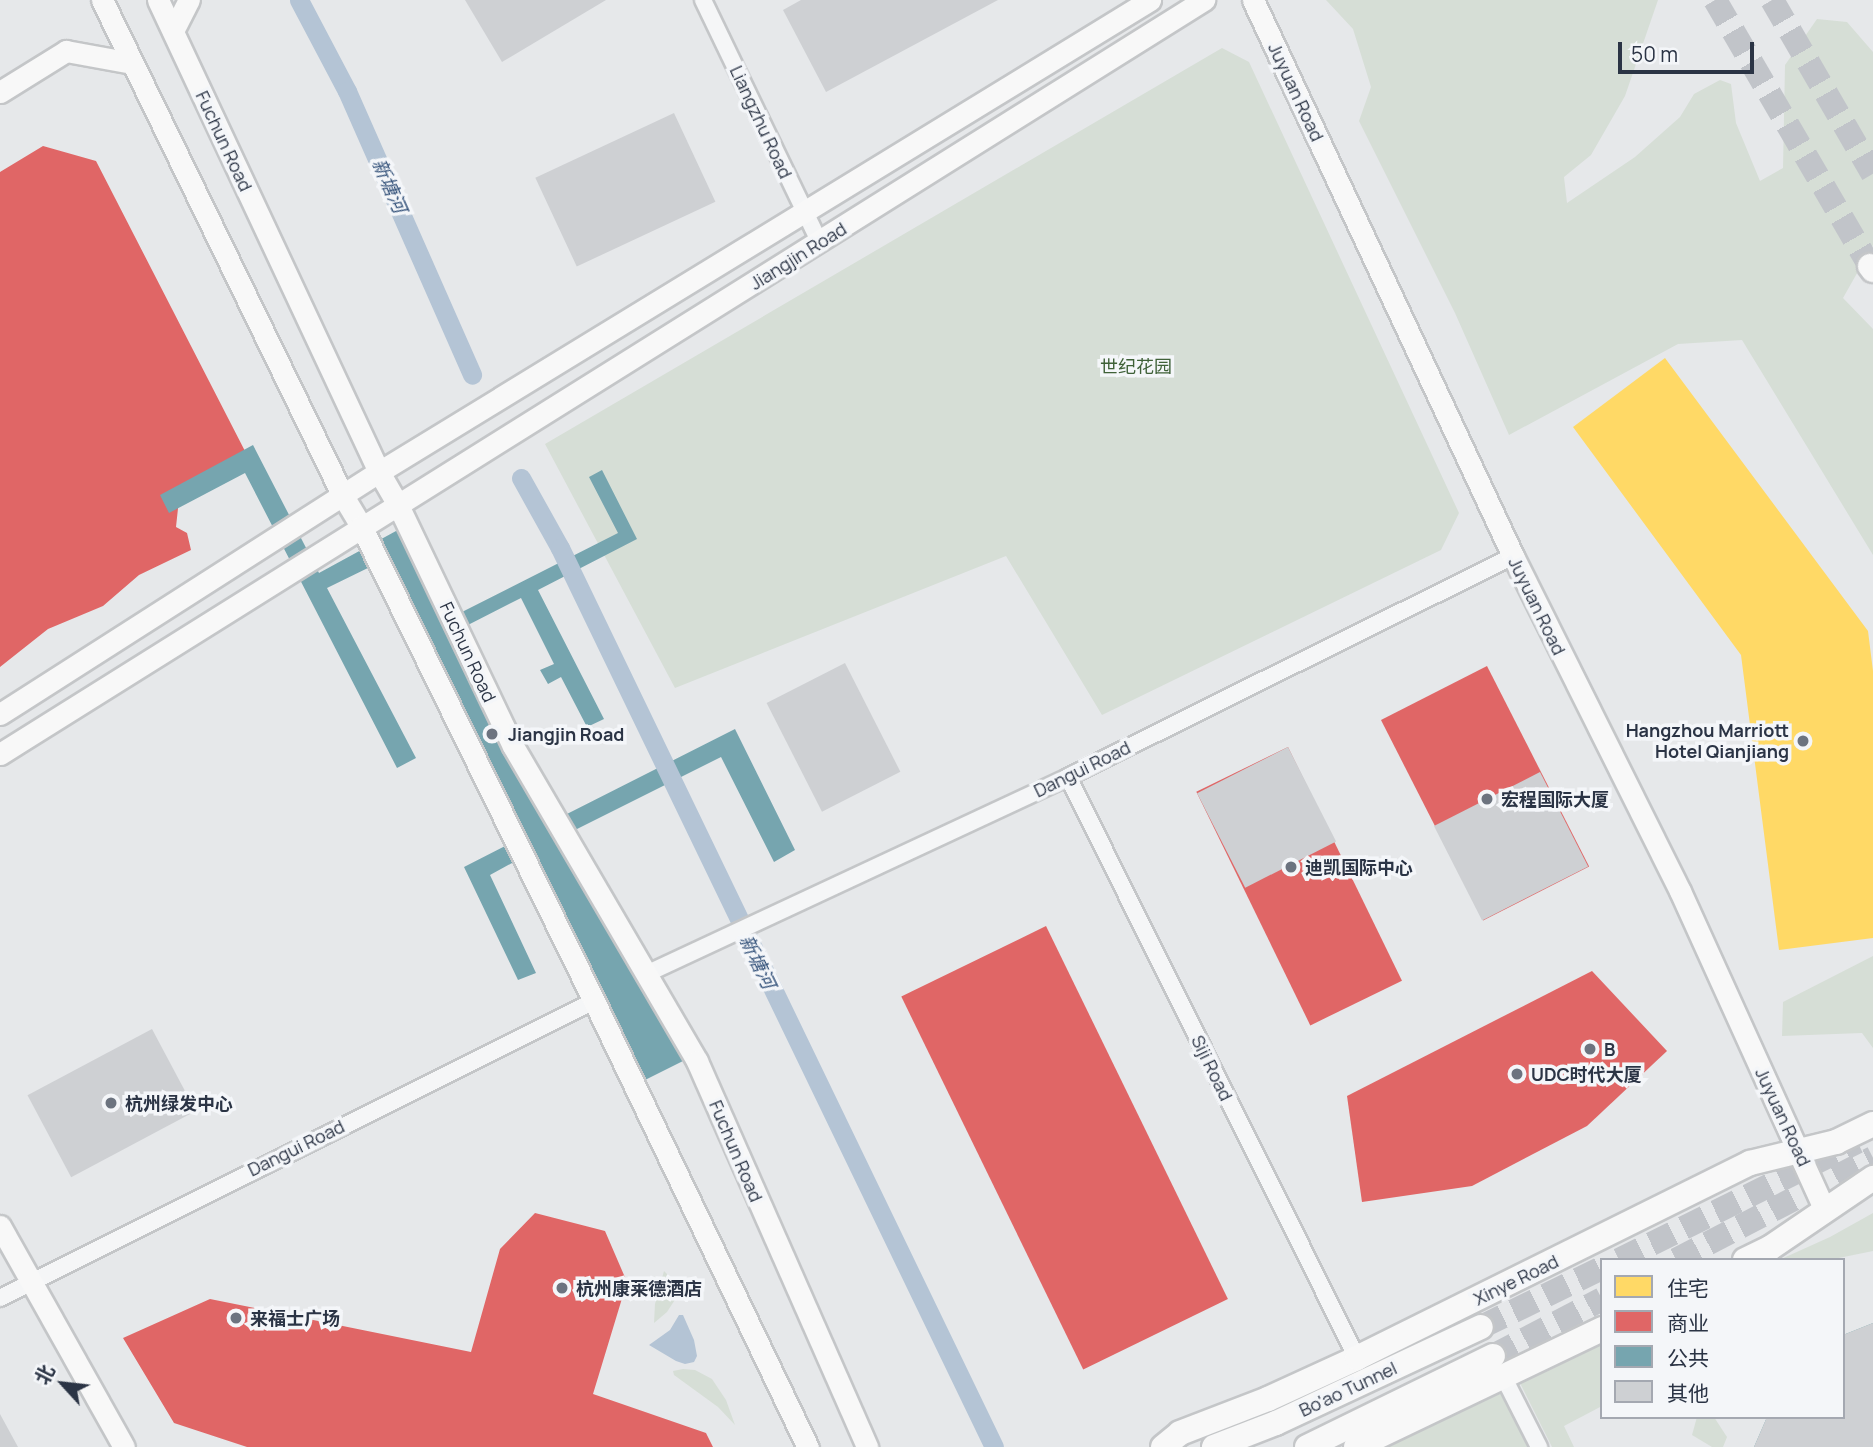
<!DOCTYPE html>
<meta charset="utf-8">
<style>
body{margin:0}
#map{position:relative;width:1873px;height:1447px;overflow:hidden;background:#e6e8ea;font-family:Manrope,"Noto Sans SC",sans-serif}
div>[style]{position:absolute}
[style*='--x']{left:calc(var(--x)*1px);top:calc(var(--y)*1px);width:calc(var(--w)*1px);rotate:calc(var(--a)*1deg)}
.green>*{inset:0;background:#d6ded6}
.water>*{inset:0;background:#b4c4d5}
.homes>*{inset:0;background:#ffd966}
.shops>*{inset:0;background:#e06666;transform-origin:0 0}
.public>*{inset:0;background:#76a5af}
.canal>*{height:19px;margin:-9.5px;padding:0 9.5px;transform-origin:9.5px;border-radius:9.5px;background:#b4c4d5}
.building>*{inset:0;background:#ced0d3;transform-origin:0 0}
.primary-tunnel>*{height:24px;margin-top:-12px;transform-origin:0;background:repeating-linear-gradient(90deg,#c1c4c9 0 24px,transparent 0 36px)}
.roads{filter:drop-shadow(2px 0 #c4c6c8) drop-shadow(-2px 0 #c4c6c8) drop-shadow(0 2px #c4c6c8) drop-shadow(0 -2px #c4c6c8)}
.street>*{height:16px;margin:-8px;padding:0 8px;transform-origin:8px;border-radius:8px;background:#f5f6f7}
.secondary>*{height:21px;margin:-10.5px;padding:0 10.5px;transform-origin:10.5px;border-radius:10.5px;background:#f8f8f8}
.primary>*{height:24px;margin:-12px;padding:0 12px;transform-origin:12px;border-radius:12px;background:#f8f8f8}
.dots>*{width:19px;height:19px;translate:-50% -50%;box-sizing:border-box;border:4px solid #f4f6f9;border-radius:50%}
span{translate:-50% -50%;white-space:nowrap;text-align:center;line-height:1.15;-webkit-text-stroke:7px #f4f6f9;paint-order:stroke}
.street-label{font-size:18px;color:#2b3445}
.park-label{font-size:18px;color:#3f6138}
.poi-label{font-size:18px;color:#2b3445;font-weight:700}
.right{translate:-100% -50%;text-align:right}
.left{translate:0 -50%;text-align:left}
.water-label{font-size:19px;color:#34527a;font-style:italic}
.legend{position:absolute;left:1600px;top:1258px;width:245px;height:161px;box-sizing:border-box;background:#f4f6f9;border:2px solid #a4a8b1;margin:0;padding:9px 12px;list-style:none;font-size:21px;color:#2b3445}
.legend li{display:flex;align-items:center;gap:14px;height:35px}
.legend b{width:35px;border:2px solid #a4a8b1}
.north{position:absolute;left:28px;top:1349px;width:70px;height:70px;-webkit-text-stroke:5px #f4f6f9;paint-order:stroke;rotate:297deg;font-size:19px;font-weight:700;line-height:28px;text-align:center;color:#2b3445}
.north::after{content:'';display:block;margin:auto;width:24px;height:32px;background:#2b3445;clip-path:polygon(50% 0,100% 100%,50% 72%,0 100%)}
.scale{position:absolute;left:1618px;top:42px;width:136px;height:32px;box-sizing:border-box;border:4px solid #2b3445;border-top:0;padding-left:9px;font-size:21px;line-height:24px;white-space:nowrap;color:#2b3445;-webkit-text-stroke:5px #f4f6f9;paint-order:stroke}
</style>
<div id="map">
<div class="green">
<div style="clip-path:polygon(1326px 0,1658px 0,1625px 96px,1591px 155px,1564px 177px,1567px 203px,1635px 157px,1680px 117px,1694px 94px,1720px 80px,1731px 84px,1736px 123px,1760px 181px,1783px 168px,1785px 65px,1817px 19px,1847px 22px,1873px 52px,1873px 245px,1843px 298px,1873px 329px,1873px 555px,1742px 340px,1678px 344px,1509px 435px,1455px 313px,1359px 121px,1371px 87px,1353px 29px)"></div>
<div style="clip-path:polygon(1222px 48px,1249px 62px,1459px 513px,1441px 550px,1102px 715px,1006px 556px,675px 688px,545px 444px)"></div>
<div style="clip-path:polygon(1873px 956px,1873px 1048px,1862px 1033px,1782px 1036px,1783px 1002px)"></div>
<div style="clip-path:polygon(1873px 1213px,1873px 1251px,1829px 1260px,1779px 1260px,1830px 1237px)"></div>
<div style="clip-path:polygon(664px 1271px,672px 1279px,678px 1295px,667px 1312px,654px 1323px,655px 1304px)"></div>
<div style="clip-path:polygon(1602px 1333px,1602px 1406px,1564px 1426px,1574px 1447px,1552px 1447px,1518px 1379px)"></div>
<div style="clip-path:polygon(683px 1369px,695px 1370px,712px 1379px,726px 1400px,735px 1425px,718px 1407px,674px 1375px,673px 1371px)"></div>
<div style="clip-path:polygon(1500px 1390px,1528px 1447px,1381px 1447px)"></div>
<div style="clip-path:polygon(1697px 1417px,1714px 1417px,1727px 1437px,1723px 1447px,1712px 1447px,1692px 1435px)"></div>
</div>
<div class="water">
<div style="clip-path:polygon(679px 1315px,683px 1315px,694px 1340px,697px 1356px,694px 1362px,685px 1364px,676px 1361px,649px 1345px,670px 1330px)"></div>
</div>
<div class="homes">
<div style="clip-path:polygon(1665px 358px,1868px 631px,1873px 671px,1873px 938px,1779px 950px,1741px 655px,1573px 427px)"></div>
</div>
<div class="shops">
<div style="clip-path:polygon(43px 146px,96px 161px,247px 455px,180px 490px,176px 527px,187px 533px,191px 550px,139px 575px,103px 606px,48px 629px,0 667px,0 172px)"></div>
<div style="left:1487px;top:666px;width:225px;height:119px;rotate:63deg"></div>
<div style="left:1288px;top:747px;width:260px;height:102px;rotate:64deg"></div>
<div style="left:1046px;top:926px;width:415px;height:161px;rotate:64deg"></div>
<div style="clip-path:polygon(1592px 971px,1667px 1051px,1587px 1126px,1472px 1186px,1362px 1202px,1347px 1096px)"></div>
<div style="clip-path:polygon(535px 1213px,605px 1231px,627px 1282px,593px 1394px,706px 1433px,713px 1447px,247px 1447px,174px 1423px,123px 1338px,210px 1299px,471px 1352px,500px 1249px)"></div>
</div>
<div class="public">
<div style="clip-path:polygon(253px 445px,319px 573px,418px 519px,433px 551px,429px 553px,460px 613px,618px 533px,589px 477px,602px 470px,637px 539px,538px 590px,604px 719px,587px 727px,561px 677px,548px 684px,540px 670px,554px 664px,521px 598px,466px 626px,561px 817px,735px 729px,795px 850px,774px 862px,721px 757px,569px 833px,685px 1060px,631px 1087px,521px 858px,490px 875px,536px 973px,518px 980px,464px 867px,513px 842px,374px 565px,327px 588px,416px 758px,397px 768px,245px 473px,169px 513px,160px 495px)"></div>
<div style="clip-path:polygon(1873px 1323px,1873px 1447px,1754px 1447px,1767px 1417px,1843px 1417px,1843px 1335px)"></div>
</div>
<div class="canal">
<div style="--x:299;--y:0;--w:103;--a:62.2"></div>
<div style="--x:347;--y:91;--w:310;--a:66.2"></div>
<div style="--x:521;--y:478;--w:80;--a:60.9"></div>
<div style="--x:560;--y:548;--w:998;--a:64.23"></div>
</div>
<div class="building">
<div style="clip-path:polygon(465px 0,606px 0,502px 62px)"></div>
<div style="clip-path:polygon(801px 0,998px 0,826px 92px,783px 10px)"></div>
<div style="left:674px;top:113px;width:98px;height:153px;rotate:65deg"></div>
<div style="left:845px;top:663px;width:122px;height:88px;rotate:63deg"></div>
<div style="left:1288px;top:747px;width:106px;height:102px;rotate:63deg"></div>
<div style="left:1540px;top:772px;width:106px;height:119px;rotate:63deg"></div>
<div style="left:152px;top:1029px;width:93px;height:141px;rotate:62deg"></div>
<div style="clip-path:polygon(1873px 1323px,1873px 1447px,1754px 1447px,1767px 1417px,1843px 1417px,1843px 1335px)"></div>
<div style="clip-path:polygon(0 1414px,18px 1447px,0 1447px)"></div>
</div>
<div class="primary-tunnel">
<div style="--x:1715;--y:0;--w:308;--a:59.8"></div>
<div style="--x:1772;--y:0;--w:201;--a:59.9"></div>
<div style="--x:1619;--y:1260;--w:266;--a:-26.4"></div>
<div style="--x:1676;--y:1260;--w:222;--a:-27.4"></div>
<div style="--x:1481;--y:1327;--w:135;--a:-26"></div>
<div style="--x:1493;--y:1356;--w:123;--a:-27.6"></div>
</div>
<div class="roads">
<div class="street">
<div style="--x:703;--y:0;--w:270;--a:64.3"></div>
<div style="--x:1068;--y:777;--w:649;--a:63.55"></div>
<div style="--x:648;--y:973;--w:463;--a:-25"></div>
<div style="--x:1068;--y:777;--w:497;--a:-26.4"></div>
<div style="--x:0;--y:1298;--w:664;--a:-26.57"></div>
<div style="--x:1503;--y:1376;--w:80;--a:63.1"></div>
</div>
<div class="secondary">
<div style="--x:102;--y:0;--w:551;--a:64.09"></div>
<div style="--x:343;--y:496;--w:35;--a:59"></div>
<div style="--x:361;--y:526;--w:529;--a:63.87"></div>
<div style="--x:594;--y:1001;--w:495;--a:64.4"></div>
<div style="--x:158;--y:0;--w:521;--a:64.91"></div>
<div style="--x:379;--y:472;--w:36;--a:60"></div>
<div style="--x:397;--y:503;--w:269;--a:64.5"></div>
<div style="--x:513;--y:746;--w:365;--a:59.7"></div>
<div style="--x:697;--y:1061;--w:422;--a:66.2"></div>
<div style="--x:1253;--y:0;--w:614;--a:64.94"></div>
<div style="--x:1513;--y:556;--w:374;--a:63.5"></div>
<div style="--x:1680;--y:891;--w:350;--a:65.6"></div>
<div style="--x:173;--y:31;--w:35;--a:-63"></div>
<div style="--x:0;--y:92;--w:78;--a:-31.8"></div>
<div style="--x:66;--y:51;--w:67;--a:10.3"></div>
<div style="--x:0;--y:714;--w:450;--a:-32.6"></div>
<div style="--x:379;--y:472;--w:904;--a:-31.47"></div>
<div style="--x:0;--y:754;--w:1421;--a:-32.06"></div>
<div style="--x:0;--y:1226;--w:253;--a:60.7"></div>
</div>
<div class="primary">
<div style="--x:1870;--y:266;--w:5;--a:53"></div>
<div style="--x:1745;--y:1260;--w:28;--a:-26"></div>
<div style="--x:1770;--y:1248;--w:125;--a:-34.2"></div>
<div style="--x:1163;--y:1447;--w:22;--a:-39"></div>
<div style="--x:1180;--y:1433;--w:94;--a:-21.1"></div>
<div style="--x:1268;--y:1399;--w:98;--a:-24.7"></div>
<div style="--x:1357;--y:1358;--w:439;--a:-26.4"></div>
<div style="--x:1750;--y:1163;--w:89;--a:-13.7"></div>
<div style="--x:1836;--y:1142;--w:41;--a:-25.9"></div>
<div style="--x:1214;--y:1447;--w:66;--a:-21.2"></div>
<div style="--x:1276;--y:1423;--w:226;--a:-25.1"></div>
<div style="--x:1307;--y:1447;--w:207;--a:-26.1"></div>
<div style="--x:1356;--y:1447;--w:273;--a:-25.6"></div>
</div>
</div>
<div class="dots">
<div style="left:492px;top:734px;background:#6c737f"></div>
<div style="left:1803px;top:741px;background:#6c737f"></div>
<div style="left:1487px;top:799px;background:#6c737f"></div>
<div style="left:1291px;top:867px;background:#6c737f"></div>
<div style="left:1590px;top:1049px;background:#6c737f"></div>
<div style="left:1517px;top:1074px;background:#6c737f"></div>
<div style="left:111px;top:1103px;background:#6c737f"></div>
<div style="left:562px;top:1288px;background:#6c737f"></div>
<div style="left:236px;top:1318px;background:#6c737f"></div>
</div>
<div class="street-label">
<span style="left:1296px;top:92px;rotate:65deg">Juyuan Road</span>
<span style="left:761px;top:122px;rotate:65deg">Liangzhu Road</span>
<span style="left:224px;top:141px;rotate:65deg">Fuchun Road</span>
<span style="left:798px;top:256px;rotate:-32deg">Jiangjin Road</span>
<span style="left:1537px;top:606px;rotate:64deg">Juyuan Road</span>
<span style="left:468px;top:652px;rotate:65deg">Fuchun Road</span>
<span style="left:1082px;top:769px;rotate:-26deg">Dangui Road</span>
<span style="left:1212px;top:1068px;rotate:64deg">Siji Road</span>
<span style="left:1783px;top:1117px;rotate:65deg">Juyuan Road</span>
<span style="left:296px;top:1148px;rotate:-26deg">Dangui Road</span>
<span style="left:736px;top:1151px;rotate:67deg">Fuchun Road</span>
<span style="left:1516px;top:1280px;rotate:-26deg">Xinye Road</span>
<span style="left:1348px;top:1389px;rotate:-25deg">Bo'ao Tunnel</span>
</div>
<div class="park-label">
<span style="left:1136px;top:366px">世纪花园</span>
</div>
<div class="poi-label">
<span class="right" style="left:1789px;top:741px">Hangzhou Marriott<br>Hotel Qianjiang</span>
<span class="left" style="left:508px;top:734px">Jiangjin Road</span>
<span class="left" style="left:1501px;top:799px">宏程国际大厦</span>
<span class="left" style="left:1305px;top:867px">迪凯国际中心</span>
<span class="left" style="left:1604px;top:1049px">B</span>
<span class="left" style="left:1531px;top:1074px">UDC时代大厦</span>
<span class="left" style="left:125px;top:1103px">杭州绿发中心</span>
<span class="left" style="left:576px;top:1288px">杭州康莱德酒店</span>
<span class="left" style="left:250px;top:1318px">来福士广场</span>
</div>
<div class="water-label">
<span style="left:389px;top:186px;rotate:66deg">新塘河</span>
<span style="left:757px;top:962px;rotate:64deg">新塘河</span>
</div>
<ul class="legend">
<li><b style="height:19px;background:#ffd966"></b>住宅</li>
<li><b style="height:19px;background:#e06666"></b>商业</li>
<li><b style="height:19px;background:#76a5af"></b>公共</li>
<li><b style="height:19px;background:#ced0d3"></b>其他</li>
</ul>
<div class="north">北</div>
<div class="scale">50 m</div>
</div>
